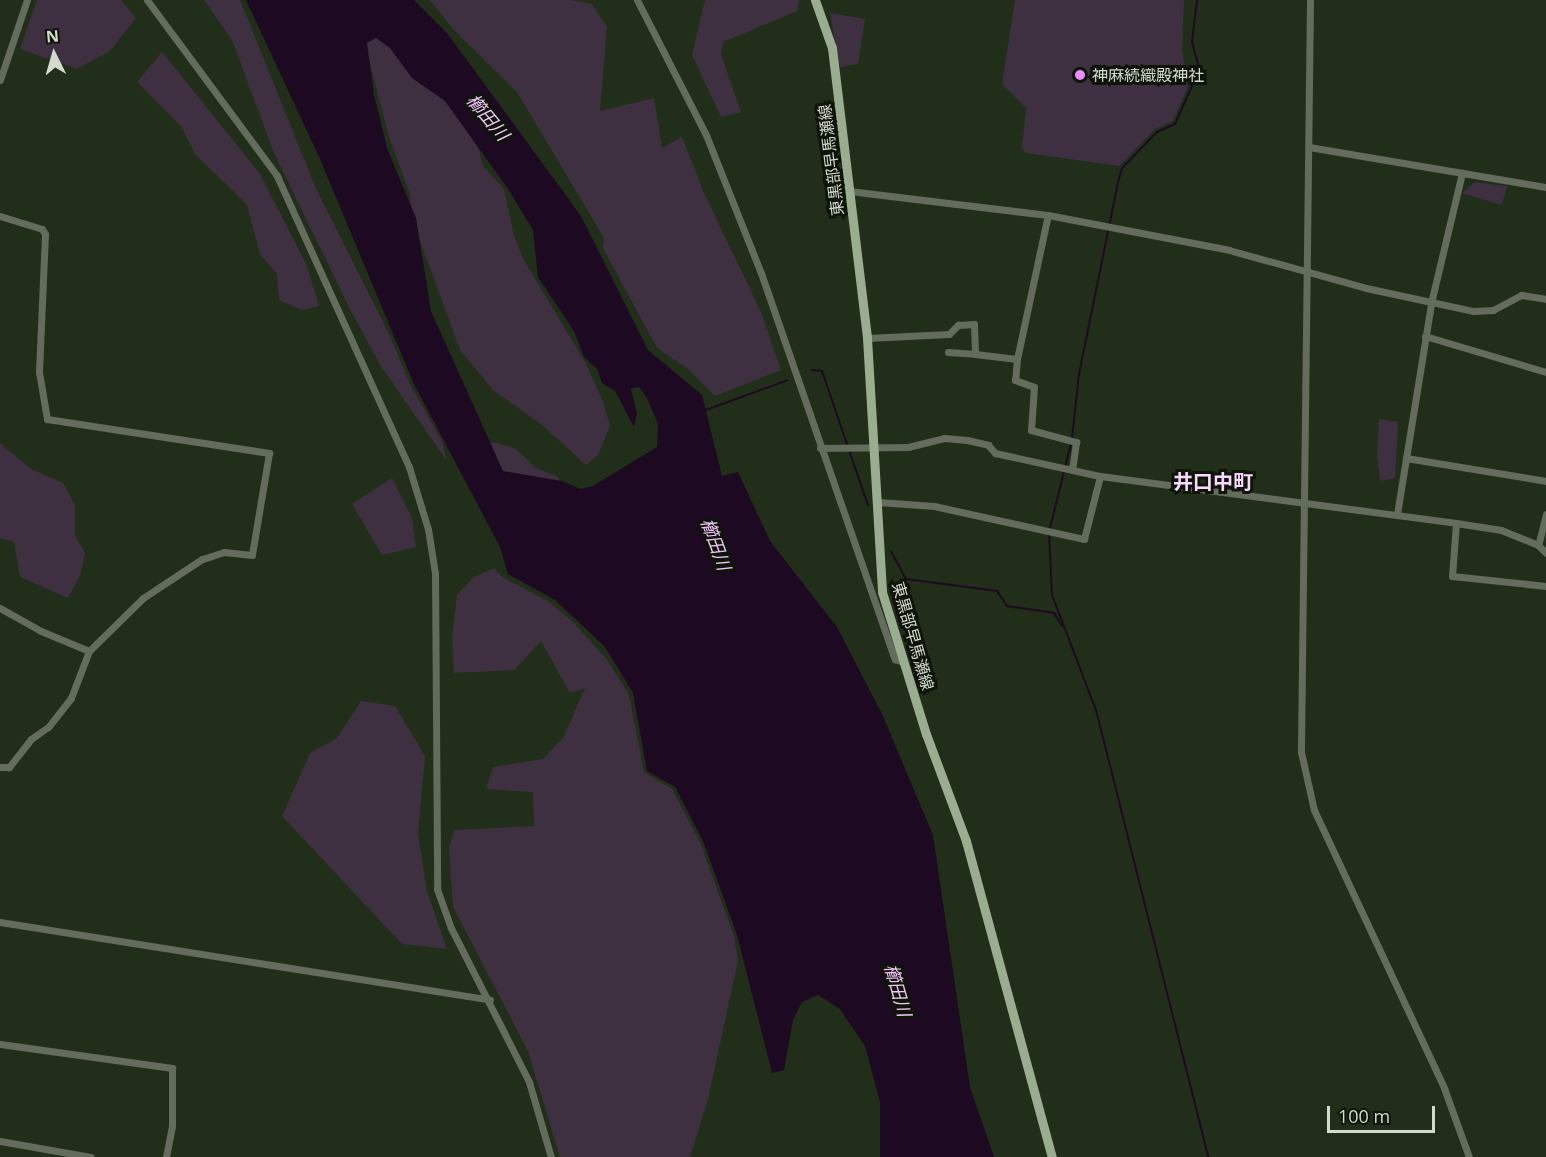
<!DOCTYPE html>
<meta charset="utf-8">
<style>
body{margin:0}
#map{position:relative;width:1546px;height:1157px;overflow:hidden;background:#212e19;font-family:"Open Sans","Noto Sans JP",sans-serif}
div>[style]{position:absolute}
[style*='--x']{left:calc(var(--x)*1px);top:calc(var(--y)*1px);width:calc(var(--w)*1px);rotate:calc(var(--a)*1deg)}
.green>*{inset:0;background:#3f3041}
.water>*{inset:0;background:#1e0922}
.stream>*{height:2px;margin:-1px;padding:0 1px;transform-origin:1px;border-radius:1px;background:#1e0922}
.minor>*{height:7px;margin:-3.5px;padding:0 3.5px;transform-origin:3.5px;border-radius:3.5px;background:#636c5d}
.major>*{height:9px;margin:-4.5px;padding:0 4.5px;transform-origin:4.5px;border-radius:4.5px;background:#9bad90}
.dots>*{width:16px;height:16px;translate:-50% -50%;box-sizing:border-box;border:3px solid #0f140b;border-radius:50%}
span{translate:-50% -50%;white-space:nowrap;text-align:center;line-height:1.15;-webkit-text-stroke:6px #0f140b;paint-order:stroke}
.poi-label{font-size:16px;color:#d3dbce}
.left{translate:0 -50%;text-align:left}
.street-label{font-size:16px;color:#d3dbce}
.water-label{font-size:18px;color:#f1c4f8;font-style:italic}
.quarter-label{font-size:20px;color:#f7d7fc;font-weight:700}
.north{position:absolute;left:24px;top:24px;width:60px;height:60px;-webkit-text-stroke:4px #0f140b;paint-order:stroke;rotate:355deg;font-size:16px;font-weight:700;line-height:24px;text-align:center;color:#d3dbce}
.north::after{content:'';display:block;margin:auto;width:21px;height:27px;background:#d3dbce;clip-path:polygon(50% 0,100% 100%,50% 72%,0 100%)}
.scale{position:absolute;left:1327px;top:1106px;width:108px;height:27px;box-sizing:border-box;border:3px solid #d3dbce;border-top:0;padding-left:8px;font-size:18px;line-height:21px;white-space:nowrap;color:#d3dbce;-webkit-text-stroke:4px #0f140b;paint-order:stroke}
</style>
<div id="map">
<div class="green">
<div style="clip-path:polygon(37px 0,121px 0,136px 18px,110px 51px,77px 69px,20px 49px)"></div>
<div style="clip-path:polygon(204px 0,240px 0,317px 191px,389px 334px,411px 386px,442px 441px,447px 461px,380px 365px,348px 305px,274px 153px,232px 40px)"></div>
<div style="clip-path:polygon(430px 0,571px 0,592px 4px,607px 27px,600px 111px,654px 98px,662px 148px,682px 137px,704px 193px,761px 312px,781px 370px,715px 396px,688px 369px,657px 348px,603px 248px,604px 238px,517px 92px,454px 30px)"></div>
<div style="clip-path:polygon(705px 0,799px 0,797px 11px,723px 42px,721px 54px,741px 112px,721px 117px,692px 55px)"></div>
<div style="clip-path:polygon(1015px 0,1184px 0,1182px 50px,1188px 86px,1173px 121px,1155px 129px,1119px 166px,1026px 153px,1022px 148px,1026px 108px,1002px 84px)"></div>
<div style="clip-path:polygon(830px 13px,865px 19px,858px 64px,840px 67px)"></div>
<div style="clip-path:polygon(362px 33px,397px 33px,476px 139px,483px 166px,504px 189px,514px 236px,525px 262px,585px 362px,603px 401px,610px 426px,598px 455px,586px 465px,541px 424px,493px 390px,460px 350px,411px 216px,410px 194px,389px 137px)"></div>
<div style="clip-path:polygon(162px 52px,260px 174px,307px 266px,319px 306px,302px 310px,279px 300px,277px 274px,260px 254px,247px 205px,195px 154px,181px 126px,137px 82px)"></div>
<div style="clip-path:polygon(1475px 182px,1507px 186px,1502px 205px,1462px 193px)"></div>
<div style="clip-path:polygon(1379px 419px,1398px 422px,1395px 478px,1380px 481px,1377px 455px)"></div>
<div style="clip-path:polygon(494px 442px,516px 449px,536px 468px,558px 477px,566px 495px,518px 504px,487px 445px)"></div>
<div style="clip-path:polygon(0 443px,31px 469px,63px 483px,75px 505px,75px 535px,85px 553px,80px 576px,68px 598px,20px 577px,14px 542px,0 538px)"></div>
<div style="clip-path:polygon(392px 478px,412px 518px,416px 547px,382px 555px,352px 504px)"></div>
<div style="clip-path:polygon(494px 568px,502px 577px,548px 601px,575px 624px,608px 661px,629px 695px,644px 772px,672px 789px,700px 842px,734px 936px,738px 961px,708px 1099px,690px 1157px,560px 1157px,528px 1051px,453px 907px,449px 846px,455px 830px,534px 826px,533px 792px,486px 789px,493px 767px,543px 759px,563px 738px,585px 688px,570px 693px,541px 641px,514px 670px,454px 673px,452px 637px,457px 595px,474px 577px)"></div>
<div style="clip-path:polygon(361px 701px,395px 706px,425px 756px,418px 834px,427px 891px,447px 949px,402px 944px,282px 816px,310px 753px,337px 738px)"></div>
</div>
<div class="water">
<div style="clip-path:polygon(evenodd,246px 0,414px 0,447px 33px,581px 216px,648px 350px,702px 395px,722px 476px,738px 472px,770px 541px,837px 627px,882px 714px,933px 835px,970px 1087px,994px 1157px,880px 1157px,880px 1102px,865px 1046px,840px 1009px,818px 995px,802px 1002px,793px 1020px,784px 1070px,772px 1073px,737px 935px,703px 841px,675px 787px,647px 771px,633px 693px,605px 647px,555px 600px,508px 574px,500px 547px,414px 384px,320px 159px,246px 0,376px 38px,390px 48px,412px 78px,445px 101px,508px 189px,533px 230px,538px 277px,574px 331px,584px 357px,597px 369px,602px 383px,615px 391px,634px 427px,637px 414px,631px 388px,639px 387px,647px 398px,658px 424px,657px 447px,593px 486px,580px 489px,562px 481px,503px 471px,431px 311px,416px 218px,387px 148px,374px 95px,367px 43px,376px 38px)"></div>
</div>
<div class="stream">
<div style="--x:812;--y:370;--w:10;--a:6"></div>
<div style="--x:822;--y:371;--w:142;--a:71.1"></div>
<div style="--x:703;--y:411;--w:90;--a:-20"></div>
<div style="--x:1072;--y:438;--w:64;--a:-83.8"></div>
<div style="--x:1079;--y:374;--w:200;--a:-78.5"></div>
<div style="--x:1119;--y:178;--w:10;--a:-73"></div>
<div style="--x:1122;--y:168;--w:50;--a:-45.8"></div>
<div style="--x:1157;--y:132;--w:20;--a:-24"></div>
<div style="--x:1175;--y:124;--w:34;--a:-66"></div>
<div style="--x:1189;--y:93;--w:27;--a:-68"></div>
<div style="--x:1199;--y:68;--w:27;--a:-105"></div>
<div style="--x:1192;--y:42;--w:42;--a:-83.2"></div>
<div style="--x:1050;--y:528;--w:87;--a:-76"></div>
<div style="--x:1049;--y:534;--w:61;--a:87.2"></div>
<div style="--x:1052;--y:595;--w:123;--a:69.1"></div>
<div style="--x:1096;--y:710;--w:461;--a:75.9"></div>
<div style="--x:891;--y:551;--w:32;--a:62"></div>
<div style="--x:906;--y:579;--w:92;--a:7.5"></div>
<div style="--x:997;--y:591;--w:18;--a:56"></div>
<div style="--x:1007;--y:606;--w:48;--a:8.5"></div>
<div style="--x:1054;--y:613;--w:15;--a:58"></div>
</div>
<div class="minor">
<div style="--x:147;--y:0;--w:219;--a:53.5"></div>
<div style="--x:277;--y:176;--w:320;--a:65.6"></div>
<div style="--x:409;--y:467;--w:65;--a:73"></div>
<div style="--x:428;--y:529;--w:45;--a:81"></div>
<div style="--x:435;--y:573;--w:316;--a:89.6"></div>
<div style="--x:437;--y:889;--w:41;--a:70.3"></div>
<div style="--x:451;--y:928;--w:173;--a:63.1"></div>
<div style="--x:529;--y:1082;--w:78;--a:73.7"></div>
<div style="--x:637;--y:0;--w:152;--a:62.9"></div>
<div style="--x:706;--y:135;--w:149;--a:68.3"></div>
<div style="--x:761;--y:273;--w:409;--a:70.9"></div>
<div style="--x:895;--y:659;--w:9;--a:21"></div>
<div style="--x:1310;--y:0;--w:752;--a:90.69"></div>
<div style="--x:1301;--y:752;--w:59;--a:77.4"></div>
<div style="--x:1314;--y:810;--w:307;--a:64.9"></div>
<div style="--x:1444;--y:1088;--w:73;--a:70.1"></div>
<div style="--x:0;--y:80;--w:84;--a:-71.4"></div>
<div style="--x:1309;--y:147;--w:240;--a:9.6"></div>
<div style="--x:849;--y:191;--w:200;--a:6.9"></div>
<div style="--x:1048;--y:215;--w:184;--a:10.9"></div>
<div style="--x:1229;--y:250;--w:142;--a:15.5"></div>
<div style="--x:1366;--y:288;--w:109;--a:12.1"></div>
<div style="--x:1473;--y:311;--w:20;--a:-3"></div>
<div style="--x:1493;--y:310;--w:32;--a:-28"></div>
<div style="--x:1521;--y:295;--w:25;--a:9"></div>
<div style="--x:0;--y:216;--w:44;--a:17.2"></div>
<div style="--x:42;--y:229;--w:6;--a:59"></div>
<div style="--x:45;--y:234;--w:138;--a:92.5"></div>
<div style="--x:39;--y:372;--w:48;--a:80.3"></div>
<div style="--x:47;--y:419;--w:225;--a:8.7"></div>
<div style="--x:269;--y:453;--w:103;--a:99.5"></div>
<div style="--x:252;--y:555;--w:28;--a:-174"></div>
<div style="--x:224;--y:552;--w:23;--a:162"></div>
<div style="--x:202;--y:559;--w:71;--a:146.5"></div>
<div style="--x:143;--y:598;--w:76;--a:135.5"></div>
<div style="--x:89;--y:651;--w:50;--a:111"></div>
<div style="--x:71;--y:698;--w:37;--a:128"></div>
<div style="--x:48;--y:727;--w:21;--a:145"></div>
<div style="--x:31;--y:739;--w:36;--a:128"></div>
<div style="--x:9;--y:767;--w:9;--a:180"></div>
<div style="--x:1425;--y:336;--w:126;--a:16.6"></div>
<div style="--x:867;--y:338;--w:82;--a:-2.8"></div>
<div style="--x:949;--y:334;--w:13;--a:-45"></div>
<div style="--x:958;--y:325;--w:16;--a:-4"></div>
<div style="--x:974;--y:324;--w:30;--a:88"></div>
<div style="--x:975;--y:354;--w:42;--a:6.8"></div>
<div style="--x:1017;--y:359;--w:21;--a:95"></div>
<div style="--x:1015;--y:380;--w:20;--a:20"></div>
<div style="--x:1034;--y:387;--w:43;--a:94"></div>
<div style="--x:1031;--y:430;--w:47;--a:14.9"></div>
<div style="--x:1076;--y:442;--w:27;--a:98"></div>
<div style="--x:948;--y:352;--w:27;--a:4"></div>
<div style="--x:1017;--y:359;--w:147;--a:-77.9"></div>
<div style="--x:820;--y:448;--w:88;--a:-0.7"></div>
<div style="--x:908;--y:447;--w:37;--a:-14"></div>
<div style="--x:944;--y:438;--w:23;--a:5"></div>
<div style="--x:967;--y:440;--w:22;--a:13"></div>
<div style="--x:988;--y:445;--w:11;--a:49"></div>
<div style="--x:995;--y:453;--w:107;--a:12.4"></div>
<div style="--x:1100;--y:476;--w:359;--a:7.5"></div>
<div style="--x:1456;--y:523;--w:53;--a:94.3"></div>
<div style="--x:1452;--y:576;--w:95;--a:6.1"></div>
<div style="--x:1406;--y:458;--w:142;--a:9.3"></div>
<div style="--x:878;--y:502;--w:56;--a:4.1"></div>
<div style="--x:934;--y:506;--w:154;--a:12.4"></div>
<div style="--x:1084;--y:539;--w:65;--a:-75.7"></div>
<div style="--x:1397;--y:514;--w:214;--a:-80.8"></div>
<div style="--x:1431;--y:303;--w:134;--a:-76.6"></div>
<div style="--x:1546;--y:514;--w:32;--a:104"></div>
<div style="--x:1538;--y:545;--w:11;--a:45"></div>
<div style="--x:1456;--y:523;--w:46;--a:8.8"></div>
<div style="--x:1501;--y:530;--w:40;--a:22"></div>
<div style="--x:0;--y:608;--w:47;--a:29.3"></div>
<div style="--x:41;--y:631;--w:52;--a:22.6"></div>
<div style="--x:0;--y:922;--w:496;--a:9"></div>
<div style="--x:0;--y:1044;--w:174;--a:7.9"></div>
<div style="--x:172;--y:1068;--w:58;--a:90"></div>
<div style="--x:172;--y:1126;--w:32;--a:101"></div>
<div style="--x:0;--y:1141;--w:92;--a:10"></div>
</div>
<div class="major">
<div style="--x:815;--y:0;--w:51;--a:70.5"></div>
<div style="--x:832;--y:48;--w:292;--a:83.1"></div>
<div style="--x:867;--y:338;--w:254;--a:86.6"></div>
<div style="--x:882;--y:592;--w:149;--a:72.8"></div>
<div style="--x:926;--y:734;--w:114;--a:69.5"></div>
<div style="--x:966;--y:841;--w:327;--a:74.8"></div>
</div>
<div class="dots">
<div style="left:1080px;top:75px;background:#ec8cfb"></div>
</div>
<div class="poi-label">
<span class="left" style="left:1092px;top:75px">神麻続織殿神社</span>
</div>
<div class="street-label">
<span style="left:831px;top:160px;rotate:-97deg">東黒部早馬瀬線</span>
<span style="left:913px;top:636px;rotate:74deg">東黒部早馬瀬線</span>
</div>
<div class="water-label">
<span style="left:488px;top:117px;rotate:50deg">櫛田川</span>
<span style="left:716px;top:544px;rotate:70deg">櫛田川</span>
<span style="left:898px;top:990px;rotate:74deg">櫛田川</span>
</div>
<div class="quarter-label">
<span style="left:1213px;top:481px">井口中町</span>
</div>
<div class="north">N</div>
<div class="scale">100 m</div>
</div>
